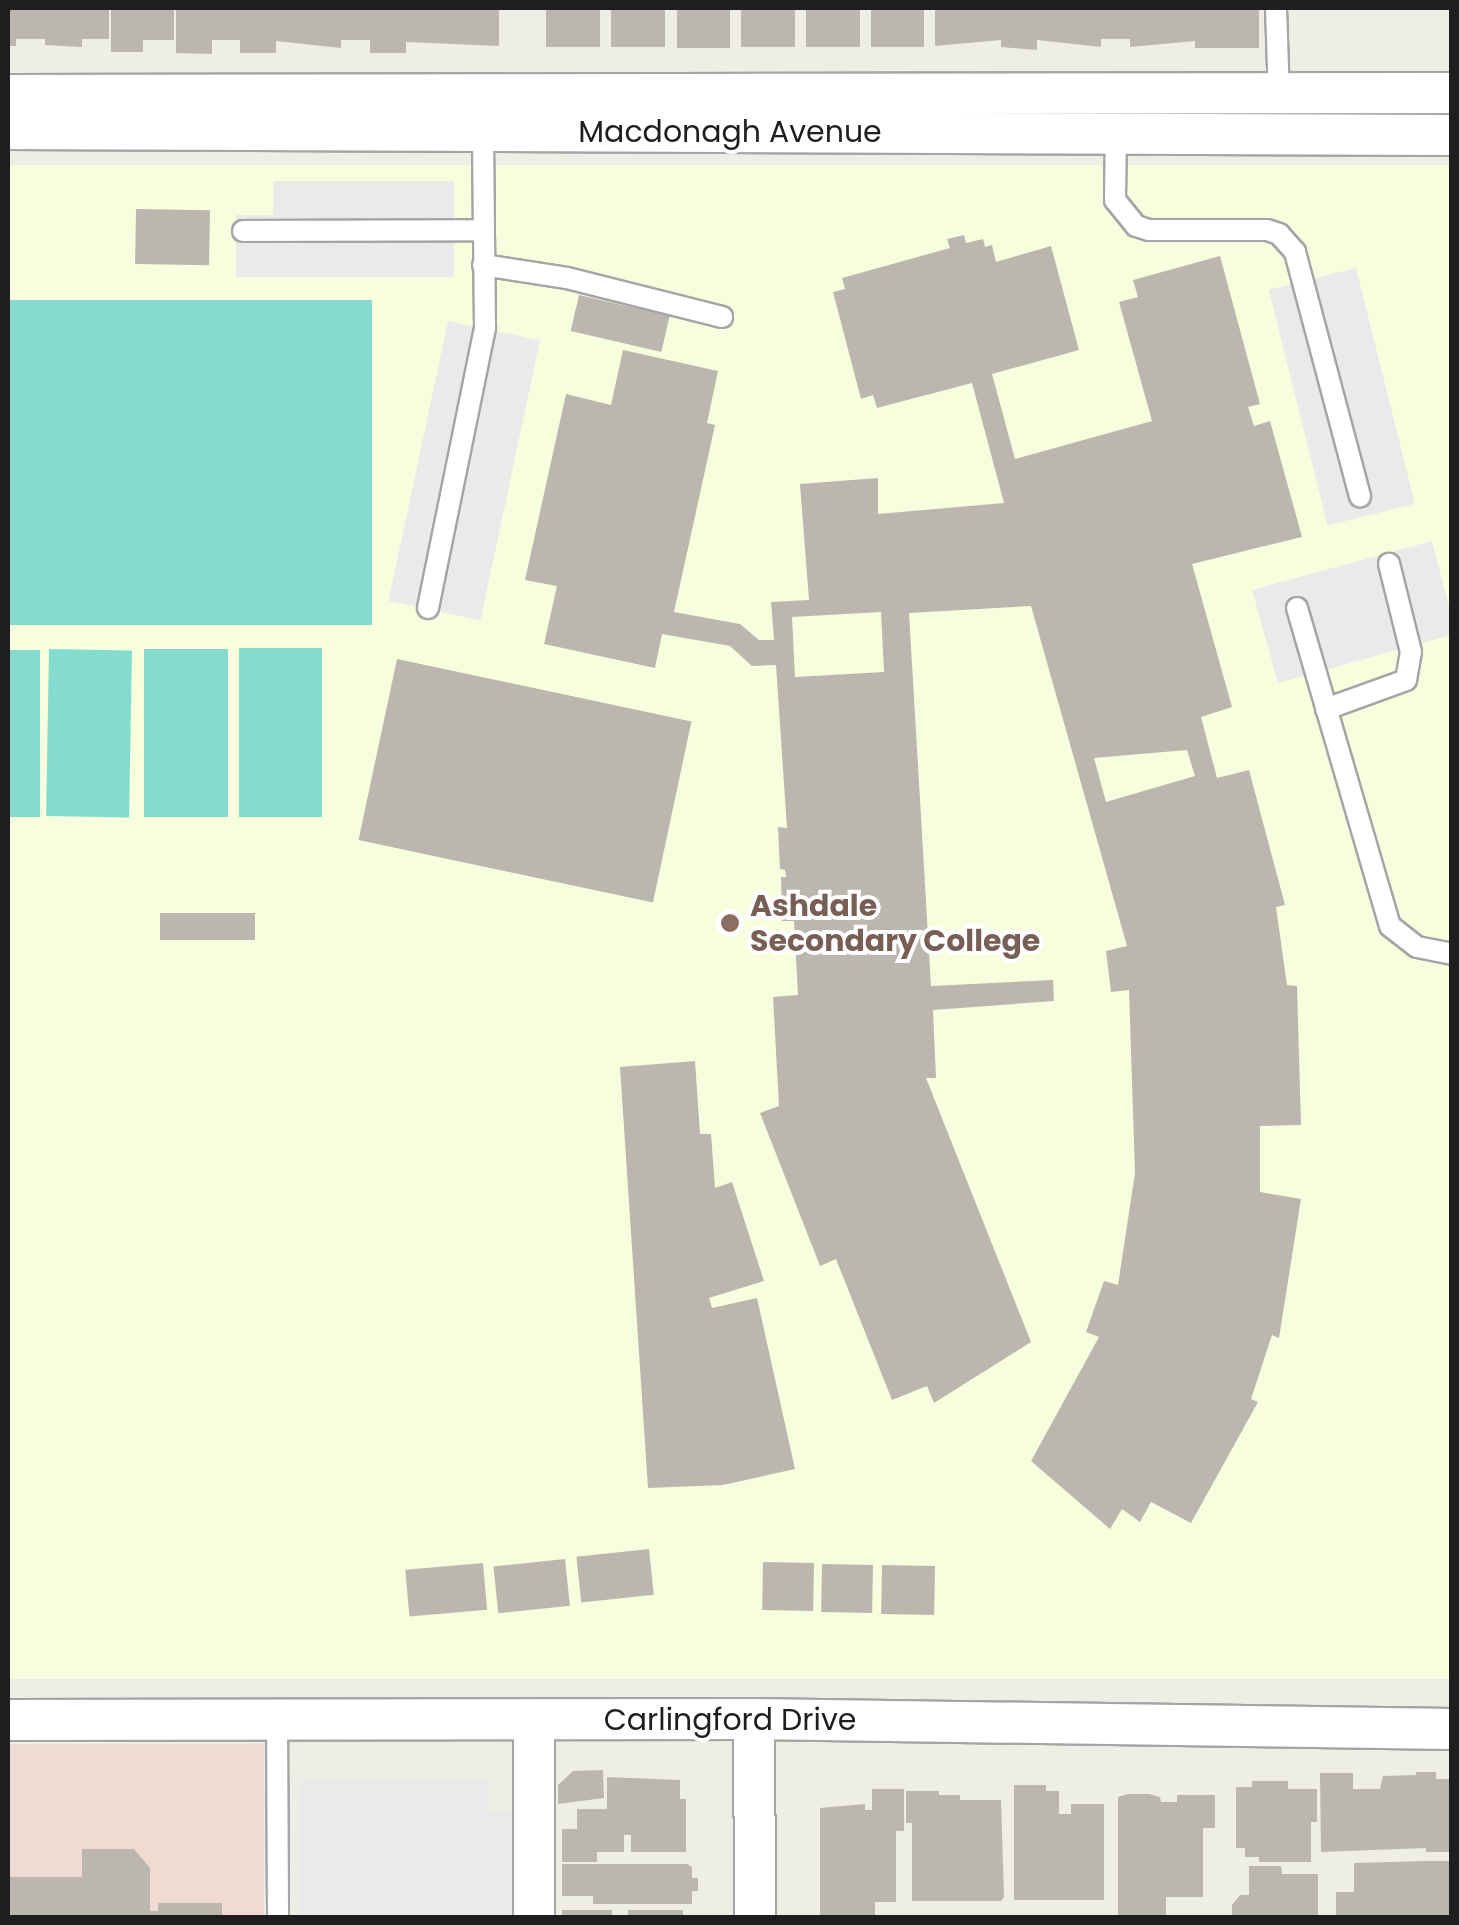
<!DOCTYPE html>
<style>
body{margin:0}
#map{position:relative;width:1459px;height:1925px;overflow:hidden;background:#efeee4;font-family:Poppins,sans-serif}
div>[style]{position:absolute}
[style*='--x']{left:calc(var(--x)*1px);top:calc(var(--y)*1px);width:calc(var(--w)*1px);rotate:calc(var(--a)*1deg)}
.commercial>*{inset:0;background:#efdbd4;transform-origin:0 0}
.education>*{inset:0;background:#f7fede;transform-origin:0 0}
.pitch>*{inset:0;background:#84dcce;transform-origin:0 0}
.parking>*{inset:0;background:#eaeaea;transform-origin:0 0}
.building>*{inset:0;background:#bbb7ae;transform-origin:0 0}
.roads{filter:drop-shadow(2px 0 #a5a5a5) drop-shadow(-2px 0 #a5a5a5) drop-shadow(0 2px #a5a5a5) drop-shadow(0 -2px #a5a5a5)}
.lane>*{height:20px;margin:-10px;padding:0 10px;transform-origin:10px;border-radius:10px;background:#fff}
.street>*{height:40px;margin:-20px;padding:0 20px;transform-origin:20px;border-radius:20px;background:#fff}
.dots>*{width:28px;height:28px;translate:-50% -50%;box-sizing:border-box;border:5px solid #fff;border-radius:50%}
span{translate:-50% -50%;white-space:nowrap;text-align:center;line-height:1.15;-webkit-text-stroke:8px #fff;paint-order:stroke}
.street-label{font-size:30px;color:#1e1e1e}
.education-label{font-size:30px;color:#785e54;font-weight:700}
.left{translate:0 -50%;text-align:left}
.frame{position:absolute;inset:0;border:10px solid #1e1e1e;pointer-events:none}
</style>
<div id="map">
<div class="commercial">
<div style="left:264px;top:1744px;width:173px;height:256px;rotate:90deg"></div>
</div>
<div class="education">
<div style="left:8px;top:165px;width:1443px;height:1514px"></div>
</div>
<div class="pitch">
<div style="left:8px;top:300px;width:364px;height:325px"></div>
<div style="left:239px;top:648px;width:83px;height:169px"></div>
<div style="left:49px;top:649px;width:83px;height:167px;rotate:1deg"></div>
<div style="left:144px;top:649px;width:84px;height:168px"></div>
<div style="left:8px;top:650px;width:32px;height:167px"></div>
</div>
<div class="parking">
<div style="clip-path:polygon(273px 181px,454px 181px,454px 277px,236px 277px,236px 215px,273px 215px)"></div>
<div style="left:1356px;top:268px;width:243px;height:90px;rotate:76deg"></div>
<div style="left:448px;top:321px;width:94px;height:286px;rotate:12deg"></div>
<div style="clip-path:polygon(1432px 541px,1451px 614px,1451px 635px,1278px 683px,1252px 590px)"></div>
<div style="clip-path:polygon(300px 1780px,488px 1780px,488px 1812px,515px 1812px,515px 1917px,300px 1917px)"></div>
</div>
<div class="building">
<div style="clip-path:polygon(8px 8px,109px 8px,109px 39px,82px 39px,82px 47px,45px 45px,45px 39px,16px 39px,16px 46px,8px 46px)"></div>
<div style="clip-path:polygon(111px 8px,174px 8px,174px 40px,143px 40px,143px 52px,111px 52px)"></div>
<div style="clip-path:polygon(176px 8px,499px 8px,499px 46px,406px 42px,406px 53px,370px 53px,370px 40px,341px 40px,341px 48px,276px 41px,276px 53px,240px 53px,240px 40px,212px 40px,212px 54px,176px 53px)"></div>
<div style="left:546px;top:8px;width:54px;height:39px"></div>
<div style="left:611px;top:8px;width:54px;height:39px"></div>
<div style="left:677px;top:8px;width:53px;height:40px"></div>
<div style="left:741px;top:8px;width:54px;height:39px"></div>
<div style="left:806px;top:8px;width:54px;height:39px"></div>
<div style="left:871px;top:8px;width:53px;height:39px"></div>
<div style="clip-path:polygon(935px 8px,1259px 8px,1259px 48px,1195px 48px,1195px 41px,1130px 47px,1130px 39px,1101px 39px,1101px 47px,1037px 40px,1037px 50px,1001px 47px,1001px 40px,935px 46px)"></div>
<div style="left:136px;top:209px;width:74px;height:55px;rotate:1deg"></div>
<div style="clip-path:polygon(evenodd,964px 235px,966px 243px,983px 239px,985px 247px,992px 245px,996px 262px,1051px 246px,1079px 350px,992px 374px,1015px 459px,1152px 421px,1119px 302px,1138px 297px,1133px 280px,1220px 256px,1260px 404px,1248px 407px,1254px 426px,1270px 421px,1302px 537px,1192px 564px,1232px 707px,1201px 717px,1217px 778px,1249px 770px,1285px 905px,1276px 907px,1287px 985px,1297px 986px,1301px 1125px,1260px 1126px,1260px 1192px,1301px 1199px,1279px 1338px,1272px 1335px,1251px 1399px,1258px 1402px,1191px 1523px,1151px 1502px,1140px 1522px,1122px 1509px,1110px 1529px,1031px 1461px,1099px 1337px,1086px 1332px,1104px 1281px,1118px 1285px,1135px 1173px,1129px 990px,1111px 992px,1106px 951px,1127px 946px,1031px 606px,909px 613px,931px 986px,1053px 980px,1054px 1001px,933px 1010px,936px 1078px,926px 1078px,1031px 1342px,934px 1403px,927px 1386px,892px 1400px,836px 1259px,820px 1266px,760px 1113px,779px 1106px,773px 997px,798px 995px,794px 921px,782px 921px,781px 877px,786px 877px,785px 870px,780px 869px,778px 827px,787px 828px,776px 665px,752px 666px,730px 646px,662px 634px,655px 668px,544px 644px,557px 586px,525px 580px,566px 394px,611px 405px,623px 350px,718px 371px,707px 423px,715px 425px,674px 612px,740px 624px,759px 640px,774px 640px,771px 602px,809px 600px,800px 484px,878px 478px,878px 514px,1004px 503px,972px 383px,877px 408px,873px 395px,861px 399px,833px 292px,845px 289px,842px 278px,950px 248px,947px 239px,964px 235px,881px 612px,884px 672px,795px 677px,792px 617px,881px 612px,964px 235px,1187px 750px,1195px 776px,1106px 802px,1094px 758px,1187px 750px)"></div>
<div style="left:579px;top:295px;width:93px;height:37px;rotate:13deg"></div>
<div style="left:397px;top:659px;width:301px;height:185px;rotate:12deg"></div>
<div style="left:160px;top:913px;width:95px;height:27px"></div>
<div style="clip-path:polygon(695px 1061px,700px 1134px,711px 1134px,715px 1188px,732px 1182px,764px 1281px,709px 1298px,712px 1308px,757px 1298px,795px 1469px,723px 1485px,648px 1488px,620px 1067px)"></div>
<div style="left:649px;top:1549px;width:46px;height:73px;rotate:84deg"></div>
<div style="left:565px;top:1559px;width:47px;height:72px;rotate:84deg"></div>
<div style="left:763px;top:1562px;width:51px;height:48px;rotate:1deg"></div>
<div style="left:483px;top:1563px;width:47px;height:78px;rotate:85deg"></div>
<div style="left:822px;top:1564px;width:51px;height:48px;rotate:1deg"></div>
<div style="left:882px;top:1565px;width:53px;height:49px;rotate:1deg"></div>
<div style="clip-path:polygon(603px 1770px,604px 1798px,558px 1804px,558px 1785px,573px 1771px)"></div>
<div style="clip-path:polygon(1416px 1772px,1436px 1772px,1436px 1779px,1452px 1779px,1452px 1852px,1426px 1852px,1426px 1848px,1321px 1852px,1320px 1773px,1353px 1773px,1353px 1789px,1380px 1789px,1383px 1776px,1416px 1775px)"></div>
<div style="clip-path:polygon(607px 1777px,680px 1780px,680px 1799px,686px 1799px,686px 1852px,631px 1852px,631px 1835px,624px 1835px,624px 1852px,597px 1852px,597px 1862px,562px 1862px,562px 1829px,577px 1829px,577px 1809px,607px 1809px)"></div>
<div style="clip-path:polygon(1252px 1781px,1288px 1781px,1288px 1789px,1317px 1789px,1317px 1822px,1311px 1822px,1311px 1862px,1259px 1862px,1259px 1857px,1245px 1857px,1245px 1848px,1236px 1848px,1236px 1787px,1252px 1787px)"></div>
<div style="clip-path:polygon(1014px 1785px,1046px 1785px,1046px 1791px,1059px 1791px,1059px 1814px,1071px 1814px,1071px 1804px,1104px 1804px,1104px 1900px,1014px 1900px)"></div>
<div style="clip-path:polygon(872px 1789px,904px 1789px,904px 1831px,896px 1831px,896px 1902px,875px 1902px,875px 1918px,820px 1918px,820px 1808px,865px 1804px,865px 1810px,872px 1810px)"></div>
<div style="clip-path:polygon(906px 1791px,939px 1791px,939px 1795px,960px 1795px,960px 1800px,1001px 1800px,1004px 1897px,1001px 1901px,912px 1901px,912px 1823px,906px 1823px)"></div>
<div style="clip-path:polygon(1128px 1794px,1149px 1794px,1160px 1797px,1161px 1802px,1177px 1802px,1177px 1795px,1215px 1795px,1215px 1828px,1203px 1828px,1203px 1897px,1166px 1897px,1166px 1916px,1118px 1916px,1118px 1797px)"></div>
<div style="clip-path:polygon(82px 1849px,134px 1849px,150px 1868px,150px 1911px,158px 1911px,158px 1903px,222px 1903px,222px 1918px,8px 1918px,8px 1877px,82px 1877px)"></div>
<div style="clip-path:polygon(1426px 1861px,1452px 1861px,1452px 1918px,1336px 1918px,1336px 1892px,1354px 1892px,1354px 1863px)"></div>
<div style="clip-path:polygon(562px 1864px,687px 1864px,692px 1867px,692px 1878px,698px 1878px,698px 1891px,692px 1891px,692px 1904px,593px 1904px,593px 1896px,562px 1896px)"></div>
<div style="clip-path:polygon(1249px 1866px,1281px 1866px,1282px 1874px,1318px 1874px,1318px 1916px,1232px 1918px,1232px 1905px,1240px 1895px,1249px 1895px)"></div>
<div style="left:562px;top:1910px;width:50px;height:8px"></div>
<div style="left:628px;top:1910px;width:55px;height:8px"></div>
</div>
<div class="roads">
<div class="lane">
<div style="--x:1276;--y:8;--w:92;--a:88.1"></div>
<div style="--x:1116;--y:128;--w:72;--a:90.8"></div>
<div style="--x:1115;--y:200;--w:33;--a:51"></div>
<div style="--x:1136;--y:226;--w:14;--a:17"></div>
<div style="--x:1149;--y:230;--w:118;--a:0"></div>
<div style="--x:1267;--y:230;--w:13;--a:18"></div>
<div style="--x:1279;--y:234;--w:24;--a:48"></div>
<div style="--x:1295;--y:252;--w:253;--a:75.1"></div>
<div style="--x:243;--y:231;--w:238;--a:-0.2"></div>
<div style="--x:483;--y:265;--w:85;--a:8.8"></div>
<div style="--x:567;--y:278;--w:160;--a:14.1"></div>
<div style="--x:428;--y:608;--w:286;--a:-78.5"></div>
<div style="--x:485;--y:328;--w:204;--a:-90.6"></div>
<div style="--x:1297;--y:608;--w:331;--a:73.7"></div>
<div style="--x:1390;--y:926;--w:34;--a:38"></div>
<div style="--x:1417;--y:947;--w:36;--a:11"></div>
<div style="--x:1326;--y:709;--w:85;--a:-19.9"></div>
<div style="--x:1406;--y:680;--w:28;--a:-80"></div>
<div style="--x:1411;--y:652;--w:91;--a:-104"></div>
<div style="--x:277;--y:1720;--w:198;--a:89.7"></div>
</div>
<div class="street">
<div style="--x:8;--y:95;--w:1444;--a:-0.08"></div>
<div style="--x:8;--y:129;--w:1444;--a:0.24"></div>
<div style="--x:754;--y:1719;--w:199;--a:89.7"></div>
<div style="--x:8;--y:1720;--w:746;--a:-0.08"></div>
<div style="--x:754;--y:1719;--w:698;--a:0.82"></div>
<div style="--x:534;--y:1720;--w:198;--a:90"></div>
</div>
</div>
<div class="dots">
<div style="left:730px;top:923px;background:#8d6e63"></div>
</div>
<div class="street-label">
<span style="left:730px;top:132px">Macdonagh Avenue</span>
<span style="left:730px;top:1720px">Carlingford Drive</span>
</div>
<div class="education-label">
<span class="left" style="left:750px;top:923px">Ashdale<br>Secondary College</span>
</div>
<div class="frame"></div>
</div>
